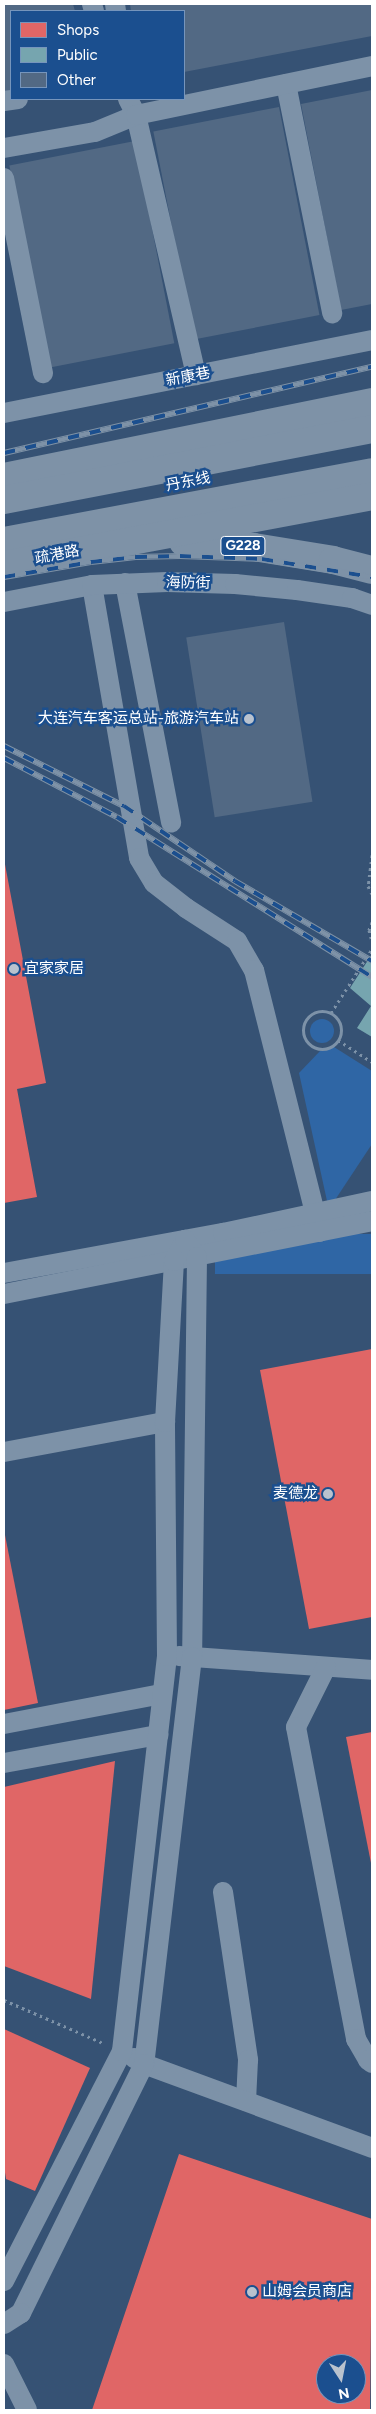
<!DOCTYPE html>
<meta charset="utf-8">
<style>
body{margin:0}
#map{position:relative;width:376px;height:2414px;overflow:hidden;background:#365274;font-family:Figtree,"Noto Sans SC",sans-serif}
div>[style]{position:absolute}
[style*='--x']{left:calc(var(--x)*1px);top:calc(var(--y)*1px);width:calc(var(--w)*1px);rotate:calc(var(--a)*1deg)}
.green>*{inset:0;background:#2f66a5;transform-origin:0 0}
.round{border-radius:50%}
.shops>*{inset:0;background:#e06666}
.public>*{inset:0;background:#76a5af}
.building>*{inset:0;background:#526984;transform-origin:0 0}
.path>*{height:3px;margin-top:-1.5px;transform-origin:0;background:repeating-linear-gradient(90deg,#7d92a8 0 2.5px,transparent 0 6.5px)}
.path>.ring{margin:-1.5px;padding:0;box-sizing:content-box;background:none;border:3px solid #7d92a8;border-radius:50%}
.minor>*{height:20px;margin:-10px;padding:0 10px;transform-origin:10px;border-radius:10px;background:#7d92a8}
.highway>*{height:28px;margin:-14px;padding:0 14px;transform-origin:14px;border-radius:14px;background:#7e92a7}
.rail>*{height:5.5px;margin-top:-2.75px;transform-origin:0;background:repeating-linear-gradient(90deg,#1b4f8f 0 11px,#7e92a7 0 22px);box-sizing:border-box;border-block:1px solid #7e92a7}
.dots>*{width:14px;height:14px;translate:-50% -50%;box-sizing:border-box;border:2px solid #1b4f8f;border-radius:50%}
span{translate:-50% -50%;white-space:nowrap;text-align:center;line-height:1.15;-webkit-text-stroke:5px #1b4f8f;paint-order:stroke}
.shield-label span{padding:1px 4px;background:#1b4f8f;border:1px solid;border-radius:4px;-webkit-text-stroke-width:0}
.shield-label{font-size:14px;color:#fff;font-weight:700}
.street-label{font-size:15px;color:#fff}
.poi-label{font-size:15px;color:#fff}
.right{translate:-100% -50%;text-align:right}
.left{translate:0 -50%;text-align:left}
.frame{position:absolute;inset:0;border:5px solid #fff;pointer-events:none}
.legend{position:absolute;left:10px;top:10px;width:175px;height:90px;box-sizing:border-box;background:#1b4f8f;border:1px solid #7695bc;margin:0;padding:6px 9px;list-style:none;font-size:15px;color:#fff}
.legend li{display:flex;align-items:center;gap:10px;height:25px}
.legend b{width:25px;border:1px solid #7695bc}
.north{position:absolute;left:316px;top:2354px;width:50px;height:50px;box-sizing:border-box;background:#1b4f8f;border:1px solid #7695bc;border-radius:50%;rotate:169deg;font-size:14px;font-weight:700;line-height:20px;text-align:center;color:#fff}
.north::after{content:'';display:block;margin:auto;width:18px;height:22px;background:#b9c2ce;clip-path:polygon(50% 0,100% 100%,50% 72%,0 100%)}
</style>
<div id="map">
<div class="green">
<div class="round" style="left:310px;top:1019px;width:24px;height:24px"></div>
<div style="clip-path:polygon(334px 1047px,372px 1071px,372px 1144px,335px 1200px,327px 1201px,299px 1073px,321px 1050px)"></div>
<div style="left:372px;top:1234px;width:40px;height:157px;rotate:90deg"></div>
</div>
<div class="shops">
<div style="clip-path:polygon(4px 859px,46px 1083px,17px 1089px,37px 1197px,4px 1203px)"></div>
<div style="clip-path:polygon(372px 1349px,372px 1617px,309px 1629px,260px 1370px)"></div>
<div style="clip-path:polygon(4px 1530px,38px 1703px,4px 1710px)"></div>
<div style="clip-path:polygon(372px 1732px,372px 1863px,371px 1863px,346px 1737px)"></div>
<div style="clip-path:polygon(115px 1761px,91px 1999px,4px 1966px,4px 1787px)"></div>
<div style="clip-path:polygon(4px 2029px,90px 2068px,35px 2191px,6px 2179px,4px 2166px)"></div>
<div style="clip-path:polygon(evenodd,179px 2154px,372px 2219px,370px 2410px,92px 2410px,179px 2154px,326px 2364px,356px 2364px,356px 2394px,326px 2394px,326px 2364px)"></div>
</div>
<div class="public">
<div style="clip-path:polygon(372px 954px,372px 1037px,357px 1028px,371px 1006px,350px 988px)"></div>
</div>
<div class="building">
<div style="clip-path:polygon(4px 4px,73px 4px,75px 11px,11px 11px,11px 94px,4px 95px)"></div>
<div style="clip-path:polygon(130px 4px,372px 4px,372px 36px,184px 72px,184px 11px,131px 11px)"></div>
<div style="clip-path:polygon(372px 90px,372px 304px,341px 310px,301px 104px)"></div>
<div style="left:279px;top:107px;width:212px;height:128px;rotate:79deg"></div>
<div style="left:135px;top:141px;width:206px;height:128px;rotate:79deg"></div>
<div style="left:284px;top:622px;width:182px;height:99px;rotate:81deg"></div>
</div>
<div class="path">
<div style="--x:372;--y:855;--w:31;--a:97"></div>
<div style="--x:368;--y:886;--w:9;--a:63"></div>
<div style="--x:372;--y:922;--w:9;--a:111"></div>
<div style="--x:369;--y:930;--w:11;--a:75"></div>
<div class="ring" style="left:303px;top:1011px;width:35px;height:35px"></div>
<div style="--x:331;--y:1013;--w:76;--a:-57.4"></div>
<div style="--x:338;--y:1040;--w:40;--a:32.9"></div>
<div style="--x:4;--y:2000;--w:110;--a:23.5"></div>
</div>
<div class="minor">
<div style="--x:92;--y:4;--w:7;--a:74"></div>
<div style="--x:115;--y:4;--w:7;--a:82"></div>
<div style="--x:286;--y:84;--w:234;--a:78.6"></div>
<div style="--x:128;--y:99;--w:18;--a:63"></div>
<div style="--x:136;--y:115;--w:267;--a:77"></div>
<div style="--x:4;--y:101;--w:14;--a:-8"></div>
<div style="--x:4;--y:148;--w:92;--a:-10"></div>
<div style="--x:95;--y:132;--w:44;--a:-22.5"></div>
<div style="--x:136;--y:115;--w:241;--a:-11.7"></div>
<div style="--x:4;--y:178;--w:199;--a:78.7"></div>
<div style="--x:4;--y:413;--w:375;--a:-11.2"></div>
<div style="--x:125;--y:583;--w:244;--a:79.1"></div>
<div style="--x:92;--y:585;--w:277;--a:80.2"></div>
<div style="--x:139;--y:858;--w:29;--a:59"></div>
<div style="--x:154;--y:883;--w:41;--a:38"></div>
<div style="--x:186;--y:908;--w:61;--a:32.9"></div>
<div style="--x:237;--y:941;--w:34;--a:60"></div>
<div style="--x:254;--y:970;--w:270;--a:75.9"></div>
<div style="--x:4;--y:602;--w:90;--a:-10.9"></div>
<div style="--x:92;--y:585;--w:75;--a:-2.3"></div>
<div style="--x:167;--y:582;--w:68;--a:1.7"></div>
<div style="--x:235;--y:584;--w:62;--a:5.5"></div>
<div style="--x:297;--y:590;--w:56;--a:8.3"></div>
<div style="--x:352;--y:598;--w:21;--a:19"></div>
<div style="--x:4;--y:1273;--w:223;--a:-10.4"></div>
<div style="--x:223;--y:1233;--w:152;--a:-12.1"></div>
<div style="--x:4;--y:1294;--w:375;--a:-11.2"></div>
<div style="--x:4;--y:1452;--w:164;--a:-10.6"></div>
<div style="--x:179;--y:1656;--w:194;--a:4.1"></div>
<div style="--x:326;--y:1667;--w:67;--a:116.6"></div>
<div style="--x:296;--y:1727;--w:318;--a:79.1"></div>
<div style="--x:356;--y:2039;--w:24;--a:60"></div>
<div style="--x:368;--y:2060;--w:5;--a:37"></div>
<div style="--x:4;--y:1724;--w:161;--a:-10.8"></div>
<div style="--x:4;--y:1763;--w:157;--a:-10.3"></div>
<div style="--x:223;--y:1892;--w:170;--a:81.5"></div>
<div style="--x:248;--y:2060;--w:41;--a:92.8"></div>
<div style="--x:134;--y:2058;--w:12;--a:31"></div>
<div style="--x:144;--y:2064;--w:243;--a:20.2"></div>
<div style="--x:4;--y:2281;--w:259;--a:-62.8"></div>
<div style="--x:122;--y:2051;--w:398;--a:-83.5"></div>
<div style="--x:167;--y:1656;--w:234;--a:-90.5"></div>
<div style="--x:165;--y:1422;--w:161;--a:-86.8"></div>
<div style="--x:174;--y:1261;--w:24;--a:-62"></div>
<div style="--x:185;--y:1240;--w:21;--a:55"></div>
<div style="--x:197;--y:1257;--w:400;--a:90.7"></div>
<div style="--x:192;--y:1657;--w:410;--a:96.7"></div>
<div style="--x:144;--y:2064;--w:278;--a:116.3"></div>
<div style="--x:21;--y:2313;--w:20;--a:147"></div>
<div style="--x:4;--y:2364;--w:51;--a:63.4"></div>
</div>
<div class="highway">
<div style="--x:4;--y:477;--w:376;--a:-11.5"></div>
<div style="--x:4;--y:500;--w:375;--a:-10.9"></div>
<div style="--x:4;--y:541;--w:374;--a:-10.6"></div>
<div style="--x:183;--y:542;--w:71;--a:4"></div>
<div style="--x:254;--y:547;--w:80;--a:9.3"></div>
<div style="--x:333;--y:560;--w:40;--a:14.4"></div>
<div style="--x:4;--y:565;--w:374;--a:-10.6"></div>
</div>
<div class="rail">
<div style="--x:4;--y:453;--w:378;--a:-13.2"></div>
<div style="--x:4;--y:577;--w:88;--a:-9.8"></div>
<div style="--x:91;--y:562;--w:45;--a:-6.3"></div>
<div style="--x:136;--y:557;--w:44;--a:-1.3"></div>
<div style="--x:180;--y:556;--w:82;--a:2.1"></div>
<div style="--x:262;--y:559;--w:111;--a:9.3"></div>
<div style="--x:4;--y:746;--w:134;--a:26.6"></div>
<div style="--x:124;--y:806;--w:134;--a:34"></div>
<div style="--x:235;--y:881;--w:159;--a:30.3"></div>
<div style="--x:4;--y:758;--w:127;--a:27.6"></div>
<div style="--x:117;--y:817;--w:301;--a:32.1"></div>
</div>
<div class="dots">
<div style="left:249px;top:719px;background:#b9c2ce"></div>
<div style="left:14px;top:969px;background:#b9c2ce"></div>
<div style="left:328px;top:1494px;background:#b9c2ce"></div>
<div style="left:252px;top:2292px;background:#b9c2ce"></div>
</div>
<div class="shield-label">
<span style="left:243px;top:546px">G228</span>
</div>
<div class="street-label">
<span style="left:188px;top:377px;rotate:-11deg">新康巷</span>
<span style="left:188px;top:482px;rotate:-11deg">丹东线</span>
<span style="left:57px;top:555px;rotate:-11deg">疏港路</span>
<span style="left:188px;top:583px;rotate:1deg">海防街</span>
</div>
<div class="poi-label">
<span class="right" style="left:239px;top:719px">大连汽车客运总站-旅游汽车站</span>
<span class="left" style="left:24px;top:969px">宜家家居</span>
<span class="right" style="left:318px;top:1494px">麦德龙</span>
<span class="left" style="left:262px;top:2292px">山姆会员商店</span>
</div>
<div class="frame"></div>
<ul class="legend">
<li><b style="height:14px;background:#e06666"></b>Shops</li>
<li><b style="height:14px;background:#76a5af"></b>Public</li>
<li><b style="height:14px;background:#526984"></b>Other</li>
</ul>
<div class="north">N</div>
</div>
